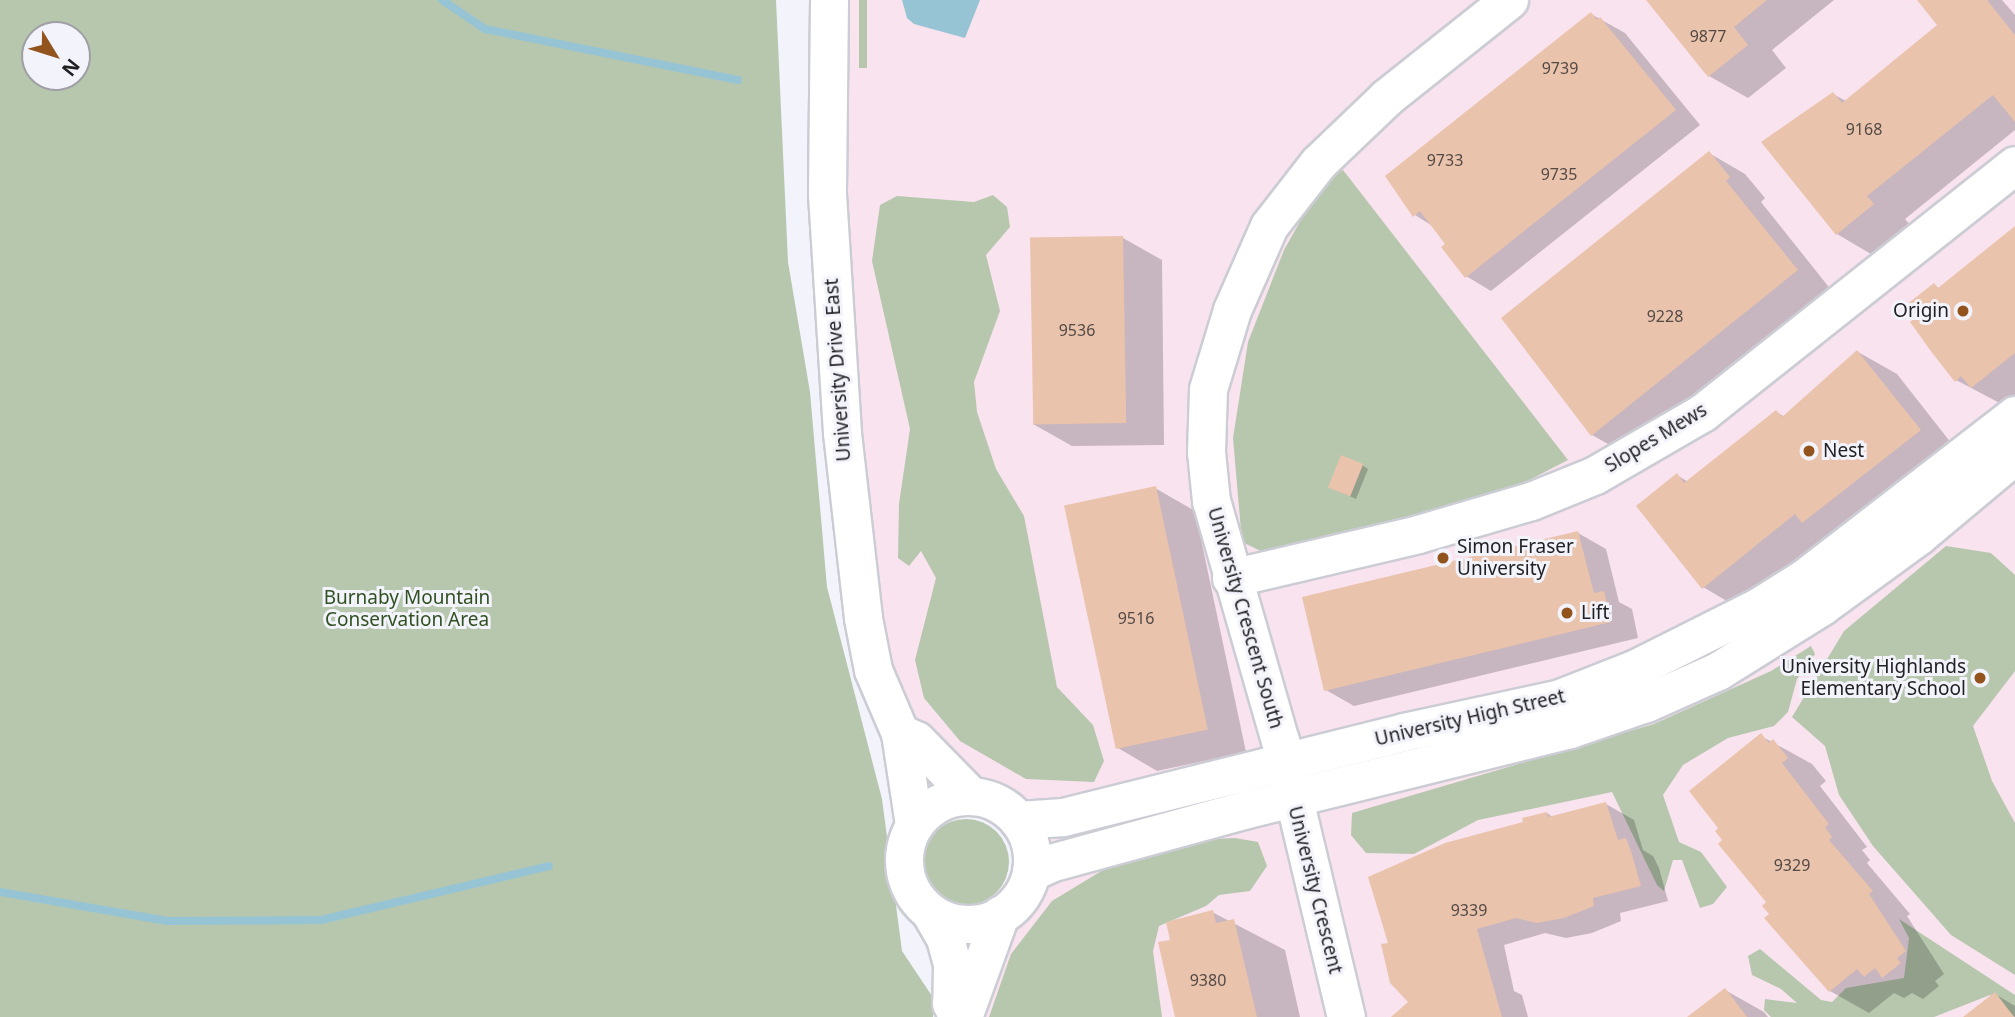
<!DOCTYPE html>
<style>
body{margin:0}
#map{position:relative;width:2015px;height:1017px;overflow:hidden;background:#f3f3fb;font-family:"Noto Sans",sans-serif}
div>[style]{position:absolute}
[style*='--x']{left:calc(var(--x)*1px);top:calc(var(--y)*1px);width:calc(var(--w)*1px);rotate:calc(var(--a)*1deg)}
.education>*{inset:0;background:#f9e3ef}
.green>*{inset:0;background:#b6c7ae;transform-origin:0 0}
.round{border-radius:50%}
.water>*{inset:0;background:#96c4d5}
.shadow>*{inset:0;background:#0003}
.stream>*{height:8px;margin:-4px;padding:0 4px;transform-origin:4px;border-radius:4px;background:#96c4d5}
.building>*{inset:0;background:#eac3ac;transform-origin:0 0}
.roads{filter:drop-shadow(2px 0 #cbccd4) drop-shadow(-2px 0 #cbccd4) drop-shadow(0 2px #cbccd4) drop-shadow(0 -2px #cbccd4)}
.minor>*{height:37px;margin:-18.5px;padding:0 18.5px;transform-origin:18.5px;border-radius:18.5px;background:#fff}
.minor>.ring{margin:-18.5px;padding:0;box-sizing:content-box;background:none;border:37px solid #fff;border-radius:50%}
.dots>*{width:19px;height:19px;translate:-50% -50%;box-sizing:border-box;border:4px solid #f3f3fb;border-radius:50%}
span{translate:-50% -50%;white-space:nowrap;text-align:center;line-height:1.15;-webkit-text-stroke:6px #f3f3fb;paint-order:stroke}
.number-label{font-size:16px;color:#534a46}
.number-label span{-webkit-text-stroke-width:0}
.poi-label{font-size:19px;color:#212124}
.right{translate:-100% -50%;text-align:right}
.left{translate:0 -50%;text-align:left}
.street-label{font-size:19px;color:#212124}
.park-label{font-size:19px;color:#315121}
.north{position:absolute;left:21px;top:21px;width:70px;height:70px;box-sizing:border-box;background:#f3f3fb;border:2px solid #9f9fa5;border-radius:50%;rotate:128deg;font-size:19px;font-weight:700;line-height:28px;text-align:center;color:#212124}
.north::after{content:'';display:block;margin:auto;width:24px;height:32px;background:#93531d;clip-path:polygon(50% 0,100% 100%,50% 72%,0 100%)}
</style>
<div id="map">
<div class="education">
<div style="clip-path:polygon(847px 0,2015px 0,2015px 1017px,981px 1017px,1007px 933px,1037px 903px,1057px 874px,1040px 806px,974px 778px,933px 744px,909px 710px,881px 637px,861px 478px,844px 193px)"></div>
</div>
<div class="green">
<div style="clip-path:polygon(evenodd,0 0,776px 0,788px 262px,810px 392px,827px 587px,882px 799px,902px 951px,934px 999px,933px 1017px,0 1017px,0 0,35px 35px,77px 35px,77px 77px,35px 77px,35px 35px)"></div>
<div style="left:859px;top:0;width:8px;height:68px"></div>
<div style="clip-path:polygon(1343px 170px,1568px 460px,1510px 490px,1267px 554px,1242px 542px,1233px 438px,1248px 342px,1284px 250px,1320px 186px)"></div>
<div style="clip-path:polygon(993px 195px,1007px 207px,1010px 227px,986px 255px,1000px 311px,974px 382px,977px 412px,996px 469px,1024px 516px,1057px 687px,1093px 725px,1104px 761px,1094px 782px,1026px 779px,960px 741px,924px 698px,915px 660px,936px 578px,921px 551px,909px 566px,898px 558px,899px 504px,910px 429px,872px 261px,880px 205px,897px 196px,974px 202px)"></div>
<div style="clip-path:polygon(1946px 546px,1991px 553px,2015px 575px,2015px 671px,1973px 726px,1992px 781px,2015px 823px,2015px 975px,1951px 935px,1873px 846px,1839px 795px,1825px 746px,1792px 717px,1844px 631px)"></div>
<div style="clip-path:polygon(1811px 646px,1815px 654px,1797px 679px,1788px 712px,1774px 726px,1728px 738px,1683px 765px,1663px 795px,1679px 842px,1701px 852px,1727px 887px,1713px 904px,1700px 908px,1682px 860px,1673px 860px,1664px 891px,1657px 885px,1612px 792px,1478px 820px,1414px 854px,1366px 853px,1351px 835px,1352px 813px,1654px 724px,1771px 671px)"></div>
<div class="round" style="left:923px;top:819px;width:86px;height:86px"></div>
<div style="clip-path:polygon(1235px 838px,1258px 842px,1267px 866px,1250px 891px,1219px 895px,1206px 906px,1159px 926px,1153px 951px,1162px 1017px,989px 1017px,1011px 954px,1052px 901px,1108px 867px,1172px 841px)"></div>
<div style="clip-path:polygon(1899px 919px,2015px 995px,2015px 1017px,1990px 995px,1934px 1017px,1771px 1017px,1764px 1010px,1765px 999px,1797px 1003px,1781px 989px,1752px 975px,1748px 956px,1760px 949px,1821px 1000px,1832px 1002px,1846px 988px,1904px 978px,1909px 938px)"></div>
</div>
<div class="water">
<div style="clip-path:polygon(902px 0,980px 0,965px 38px,914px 24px,907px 18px)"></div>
</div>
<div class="shadow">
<div style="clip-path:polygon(1648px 0,1834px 0,1772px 50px,1786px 68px,1748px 98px,1709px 76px)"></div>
<div style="clip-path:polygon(1926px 0,2002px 0,2015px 15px,2015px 130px,1905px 219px,1912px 227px,1876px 257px,1837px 234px,1833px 94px,1846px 101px,1940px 26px)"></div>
<div style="clip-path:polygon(1591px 14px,1625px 33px,1700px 125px,1491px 291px,1466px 276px,1434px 227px,1415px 215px)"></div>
<div style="clip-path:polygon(1709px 153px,1745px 174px,1765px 198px,1761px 202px,1832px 291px,1628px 455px,1592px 435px)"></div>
<div style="clip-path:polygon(2015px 228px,2015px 406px,2011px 409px,1956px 380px,1918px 317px,1934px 285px,1940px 289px)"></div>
<div style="clip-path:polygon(1123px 238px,1162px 260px,1164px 445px,1072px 446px,1033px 424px)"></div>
<div style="clip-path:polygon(1858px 352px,1897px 374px,1959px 453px,1742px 610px,1703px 587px,1677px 475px,1688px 482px,1776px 412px,1785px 417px)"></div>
<div style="clip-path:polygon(1362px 465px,1368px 469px,1356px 499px,1335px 490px)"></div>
<div style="clip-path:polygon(1155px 488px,1195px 511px,1246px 752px,1157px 771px,1118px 748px)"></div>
<div style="clip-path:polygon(1578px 533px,1606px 549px,1619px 602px,1632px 609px,1638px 638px,1354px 706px,1326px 690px)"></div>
<div style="clip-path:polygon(1761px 736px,1812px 764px,1826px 781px,1820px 786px,1867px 847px,1862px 850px,1870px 860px,1867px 863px,1910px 914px,1907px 916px,1944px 974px,1935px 981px,1939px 986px,1923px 999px,1912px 993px,1904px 998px,1894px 993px,1869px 1013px,1830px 991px,1725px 840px)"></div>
<div style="clip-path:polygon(1606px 804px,1634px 820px,1643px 850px,1653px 856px,1659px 868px,1668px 901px,1620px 913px,1621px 921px,1592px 933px,1566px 938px,1545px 933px,1504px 945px,1514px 991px,1522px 995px,1528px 1017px,1401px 1017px,1411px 1002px,1390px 945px,1525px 824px,1547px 813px,1554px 818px)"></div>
<div style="clip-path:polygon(1212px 912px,1285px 950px,1300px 1017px,1177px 1017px,1172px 941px)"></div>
<div style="clip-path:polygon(1725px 990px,1764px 1012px,1768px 1017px,1690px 1017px)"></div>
<div style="clip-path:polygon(1995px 994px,2015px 1006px,2015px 1017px,1968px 1017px)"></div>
</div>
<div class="stream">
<div style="--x:442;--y:0;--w:52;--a:34"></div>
<div style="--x:485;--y:29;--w:258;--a:11.4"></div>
<div style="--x:0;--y:892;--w:170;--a:9.8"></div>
<div style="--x:168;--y:921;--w:153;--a:-0.4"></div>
<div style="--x:321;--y:920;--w:234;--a:-13.3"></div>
</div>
<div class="building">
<div style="clip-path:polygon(1646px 0,1767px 0,1734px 27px,1748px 45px,1708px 77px)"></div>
<div style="clip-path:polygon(1917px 0,1987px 0,2015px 35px,2015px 122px,1993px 95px,1867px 196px,1874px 204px,1836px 235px,1761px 142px,1833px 92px,1842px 103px,1937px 25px)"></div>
<div style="clip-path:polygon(1591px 12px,1597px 20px,1600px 17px,1676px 110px,1465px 278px,1441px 247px,1445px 244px,1420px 211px,1413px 217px,1385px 176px)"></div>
<div style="clip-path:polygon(1709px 151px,1730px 177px,1726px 181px,1798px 270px,1591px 436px,1501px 318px)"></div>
<div style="clip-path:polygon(2015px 226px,2015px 353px,1971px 388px,1961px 376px,1955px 382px,1933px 354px,1910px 322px,1916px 317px,1906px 305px,1934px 283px,1938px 288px)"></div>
<div style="left:1123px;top:236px;width:187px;height:93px;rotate:89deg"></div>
<div style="clip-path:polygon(1857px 350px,1921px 430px,1802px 523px,1795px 514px,1702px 589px,1636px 506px,1677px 473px,1684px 483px,1776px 410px,1782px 417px)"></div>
<div style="left:1341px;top:455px;width:24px;height:35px;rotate:22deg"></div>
<div style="left:1156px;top:486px;width:249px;height:94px;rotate:78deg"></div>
<div style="clip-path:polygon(1578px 531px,1594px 593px,1604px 591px,1611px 622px,1324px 691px,1302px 597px)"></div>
<div style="clip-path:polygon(1761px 733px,1769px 743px,1773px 739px,1788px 758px,1782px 763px,1829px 824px,1825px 827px,1832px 837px,1829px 840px,1873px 891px,1869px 894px,1906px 951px,1897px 958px,1901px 963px,1882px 978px,1875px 968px,1864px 977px,1857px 969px,1829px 992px,1764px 918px,1769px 914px,1762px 906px,1766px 902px,1718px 844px,1722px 840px,1715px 831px,1718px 828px,1689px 791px)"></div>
<div style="clip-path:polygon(1606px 802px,1618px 840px,1626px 838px,1631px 851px,1641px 886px,1593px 898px,1594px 906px,1564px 918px,1537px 923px,1516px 918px,1477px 929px,1502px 1017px,1391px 1017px,1408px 1002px,1390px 983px,1381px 944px,1388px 943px,1368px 877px,1445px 843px,1523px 822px,1522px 818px,1547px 812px,1548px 817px)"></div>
<div style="clip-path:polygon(1213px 910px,1216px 923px,1234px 919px,1257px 1017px,1175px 1017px,1158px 942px,1170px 940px,1166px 922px)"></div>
<div style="clip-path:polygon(1725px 988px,1747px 1017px,1687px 1017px)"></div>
<div style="clip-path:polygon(1995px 992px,2014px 1017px,1963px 1017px)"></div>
</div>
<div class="roads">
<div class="minor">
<div style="--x:829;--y:0;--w:194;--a:90.6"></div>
<div style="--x:827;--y:194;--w:239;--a:86.4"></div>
<div style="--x:842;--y:433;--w:186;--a:83.5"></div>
<div style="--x:863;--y:618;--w:53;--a:79.1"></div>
<div style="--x:873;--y:670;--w:69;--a:66.8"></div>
<div style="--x:900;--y:733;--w:92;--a:81.3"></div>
<div style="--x:1231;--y:578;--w:192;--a:-13.2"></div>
<div style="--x:1418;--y:534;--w:118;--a:-16.3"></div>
<div style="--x:1531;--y:501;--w:69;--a:-22.1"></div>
<div style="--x:1595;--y:475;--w:124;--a:-30.1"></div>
<div style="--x:1702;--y:413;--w:399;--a:-38.4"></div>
<div style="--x:900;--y:733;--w:17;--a:24"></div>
<div style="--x:916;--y:740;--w:77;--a:45.5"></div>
<div class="ring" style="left:904px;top:796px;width:91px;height:91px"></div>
<div style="--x:1018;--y:820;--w:45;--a:-3.8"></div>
<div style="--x:1063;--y:817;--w:350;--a:-14"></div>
<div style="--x:1403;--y:732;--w:161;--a:-12.2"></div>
<div style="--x:1560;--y:698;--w:82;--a:-21.5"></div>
<div style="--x:1636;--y:668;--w:136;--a:-26.6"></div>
<div style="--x:1758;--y:607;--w:54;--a:-32.2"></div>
<div style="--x:1804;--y:578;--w:267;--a:-37.7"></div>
<div style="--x:1031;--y:872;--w:21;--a:-25"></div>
<div style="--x:1050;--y:863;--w:204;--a:-15.3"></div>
<div style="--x:1247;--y:809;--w:333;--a:-13.9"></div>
<div style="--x:1570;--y:729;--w:80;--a:-18.9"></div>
<div style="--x:1646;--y:703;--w:79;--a:-24"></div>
<div style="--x:1718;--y:671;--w:123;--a:-32"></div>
<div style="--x:1822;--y:606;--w:119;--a:-36.1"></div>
<div style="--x:1918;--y:536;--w:126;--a:-39.9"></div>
<div style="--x:930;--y:912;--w:30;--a:60"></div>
<div style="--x:945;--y:938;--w:27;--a:75"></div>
<div style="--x:952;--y:964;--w:39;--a:91"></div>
<div style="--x:951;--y:1003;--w:16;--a:63"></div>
<div style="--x:963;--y:1017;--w:109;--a:-70.1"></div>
<div style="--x:1346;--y:1017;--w:284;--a:-103.4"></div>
<div style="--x:1280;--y:741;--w:250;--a:-106"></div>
<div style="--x:1211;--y:501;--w:49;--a:-95.8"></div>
<div style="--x:1206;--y:452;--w:63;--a:-88.2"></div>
<div style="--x:1208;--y:389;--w:83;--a:-73.1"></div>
<div style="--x:1232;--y:310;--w:92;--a:-66.2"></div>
<div style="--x:1269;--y:226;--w:80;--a:-52.1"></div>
<div style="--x:1318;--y:163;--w:95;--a:-43.7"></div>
<div style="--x:1387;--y:97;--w:156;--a:-38.5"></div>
</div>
</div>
<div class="dots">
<div style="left:1963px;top:311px;background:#93531d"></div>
<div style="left:1809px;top:451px;background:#93531d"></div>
<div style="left:1443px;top:558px;background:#93531d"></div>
<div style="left:1567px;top:613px;background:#93531d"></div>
<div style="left:1980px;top:678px;background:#93531d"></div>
</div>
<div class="number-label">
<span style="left:1708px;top:36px">9877</span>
<span style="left:1560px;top:68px">9739</span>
<span style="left:1864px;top:129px">9168</span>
<span style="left:1445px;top:160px">9733</span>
<span style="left:1559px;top:174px">9735</span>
<span style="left:1665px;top:316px">9228</span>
<span style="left:1077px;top:330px">9536</span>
<span style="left:1136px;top:618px">9516</span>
<span style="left:1792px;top:865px">9329</span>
<span style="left:1469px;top:910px">9339</span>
<span style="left:1208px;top:980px">9380</span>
</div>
<div class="poi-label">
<span class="right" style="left:1949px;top:311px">Origin</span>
<span class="left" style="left:1823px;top:451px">Nest</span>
<span class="left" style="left:1457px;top:558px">Simon Fraser<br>University</span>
<span class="left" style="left:1581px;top:613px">Lift</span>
<span class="right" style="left:1966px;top:678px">University Highlands<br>Elementary School</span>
</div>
<div class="street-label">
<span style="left:838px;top:370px;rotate:-94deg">University Drive East</span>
<span style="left:1656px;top:438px;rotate:-31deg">Slopes Mews</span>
<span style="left:1245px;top:618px;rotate:74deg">University Crescent South</span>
<span style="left:1470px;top:718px;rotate:-13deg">University High Street</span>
<span style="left:1315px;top:890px;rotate:76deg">University Crescent</span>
</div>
<div class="park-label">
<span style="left:407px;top:609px">Burnaby Mountain<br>Conservation Area</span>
</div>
<div class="north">N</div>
</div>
